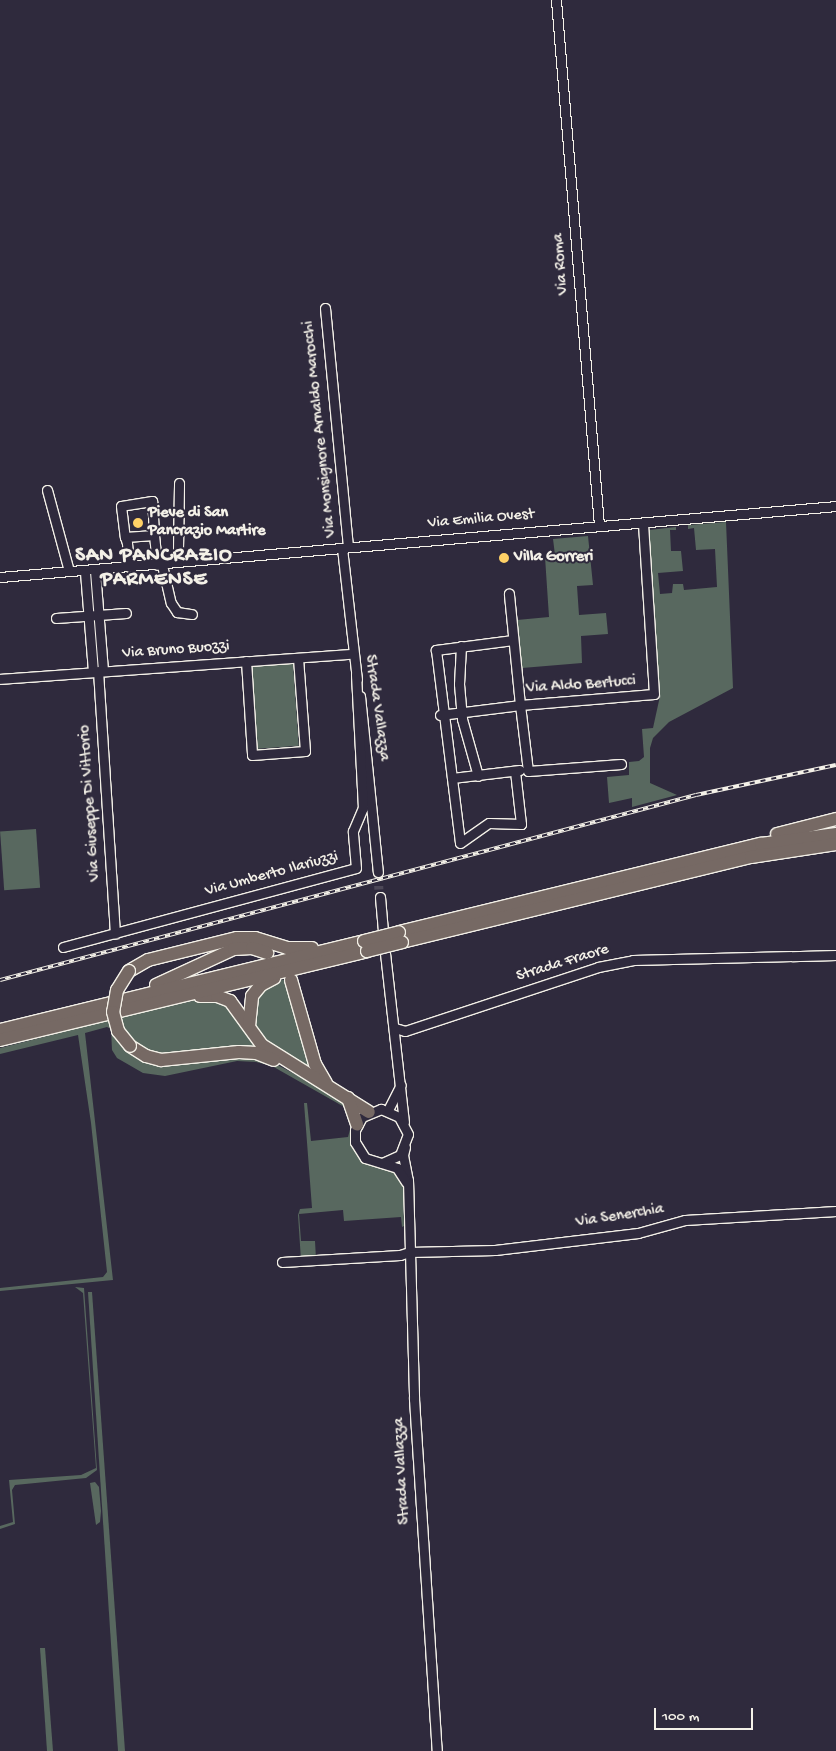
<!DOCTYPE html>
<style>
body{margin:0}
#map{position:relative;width:836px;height:1751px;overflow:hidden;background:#2f2a3d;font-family:"Gochi Hand",sans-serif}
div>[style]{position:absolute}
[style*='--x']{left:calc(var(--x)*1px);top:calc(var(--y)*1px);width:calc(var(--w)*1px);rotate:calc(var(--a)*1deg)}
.green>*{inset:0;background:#58685f;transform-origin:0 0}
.minor-tunnel>*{height:9px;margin-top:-4.5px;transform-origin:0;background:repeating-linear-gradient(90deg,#4d4857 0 9px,transparent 0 13.5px)}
.roads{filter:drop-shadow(1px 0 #f4f1e8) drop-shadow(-1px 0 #f4f1e8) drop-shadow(0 1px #f4f1e8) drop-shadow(0 -1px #f4f1e8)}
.minor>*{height:9px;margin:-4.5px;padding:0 4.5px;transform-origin:4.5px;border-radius:4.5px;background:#2f2a3d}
.highway>*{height:12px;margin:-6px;padding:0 6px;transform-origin:6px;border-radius:6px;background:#766964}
.rail>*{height:4px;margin-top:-2px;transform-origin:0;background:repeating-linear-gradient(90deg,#2f2a3d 0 5.5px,#f4f1e8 0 11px);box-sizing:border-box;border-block:1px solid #f4f1e8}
.bridges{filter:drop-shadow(1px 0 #f4f1e8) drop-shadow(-1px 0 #f4f1e8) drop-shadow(0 1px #f4f1e8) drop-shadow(0 -1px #f4f1e8)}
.highway-bridge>*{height:12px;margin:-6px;padding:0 6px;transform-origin:6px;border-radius:6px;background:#766964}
.dots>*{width:14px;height:14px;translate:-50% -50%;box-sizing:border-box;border:2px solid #2f2a3d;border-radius:50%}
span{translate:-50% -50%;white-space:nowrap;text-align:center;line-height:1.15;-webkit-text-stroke:4px #2f2a3d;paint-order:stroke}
.street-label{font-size:16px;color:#f4f1e8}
.poi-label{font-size:16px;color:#f4f1e8;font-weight:700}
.left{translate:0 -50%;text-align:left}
.district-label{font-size:21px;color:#f4f1e8;font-weight:700;letter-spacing:1px}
.scale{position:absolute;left:654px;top:1708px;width:99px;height:22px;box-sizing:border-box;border:2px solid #f4f1e8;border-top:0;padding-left:6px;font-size:15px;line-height:18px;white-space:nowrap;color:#f4f1e8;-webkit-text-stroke:4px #2f2a3d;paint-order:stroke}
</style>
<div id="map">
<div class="green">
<div style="clip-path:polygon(726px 522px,733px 688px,669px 722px,653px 738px,650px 748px,650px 783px,677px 795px,632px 807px,632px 798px,609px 803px,607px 777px,629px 775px,629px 762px,639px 761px,644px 757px,642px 729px,653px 728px,660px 696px,649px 530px,676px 527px,676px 530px,670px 530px,671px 551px,681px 551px,683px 571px,658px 573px,660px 594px,672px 593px,673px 584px,683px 584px,684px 590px,717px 587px,715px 549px,696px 550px,694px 528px,688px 529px,688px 525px)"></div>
<div style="clip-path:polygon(588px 536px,593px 585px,577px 586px,579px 615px,606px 613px,608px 634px,581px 636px,582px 663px,522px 668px,517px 620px,549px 617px,545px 557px,555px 555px,553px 539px)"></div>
<div style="left:293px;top:663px;width:83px;height:41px;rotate:86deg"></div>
<div style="left:36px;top:829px;width:59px;height:36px;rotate:86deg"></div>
<div style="clip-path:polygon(280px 979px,288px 981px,311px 1070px,267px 1042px,254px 1028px,253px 1003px,273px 981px)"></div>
<div style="clip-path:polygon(205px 998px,222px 1000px,258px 1048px,155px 1055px,127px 1037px,118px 1018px)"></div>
<div style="clip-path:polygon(110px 1020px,141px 1057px,230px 1055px,268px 1060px,325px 1090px,353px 1110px,354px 1147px,360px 1157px,395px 1171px,403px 1182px,404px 1226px,402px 1227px,401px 1217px,344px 1221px,343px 1210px,299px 1214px,301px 1241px,315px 1241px,316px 1259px,301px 1260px,298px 1215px,300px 1209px,312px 1208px,304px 1103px,307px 1103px,311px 1141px,348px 1137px,352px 1122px,346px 1108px,272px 1066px,256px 1062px,237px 1061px,165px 1076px,143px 1073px,117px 1058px,112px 1050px,111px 1029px,107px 1027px,85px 1033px,113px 1280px,0 1291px,0 1288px,103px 1277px,107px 1272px,91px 1123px,78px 1035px,0 1054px,0 1048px)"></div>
<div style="clip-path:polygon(75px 1287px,84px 1288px,97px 1470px,86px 1478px,15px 1485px,12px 1490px,15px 1524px,0 1529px,0 1526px,13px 1522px,9px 1480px,81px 1475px,96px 1468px,83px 1293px)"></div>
<div style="clip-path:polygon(88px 1292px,92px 1292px,125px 1751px,118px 1751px)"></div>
<div style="clip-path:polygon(95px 1482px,99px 1487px,101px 1511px,100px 1522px,96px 1525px,90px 1483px)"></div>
<div style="clip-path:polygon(40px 1648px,45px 1648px,53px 1751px,47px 1751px)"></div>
</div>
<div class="minor-tunnel">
<div style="--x:378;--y:872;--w:17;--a:87"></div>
</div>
<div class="roads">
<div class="minor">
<div style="--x:556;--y:0;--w:527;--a:85.32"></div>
<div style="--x:325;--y:308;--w:240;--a:84.5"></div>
<div style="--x:47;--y:490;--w:84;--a:74.8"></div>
<div style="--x:154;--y:535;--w:30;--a:84"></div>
<div style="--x:125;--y:537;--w:29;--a:-4"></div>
<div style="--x:154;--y:535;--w:34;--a:-93"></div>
<div style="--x:152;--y:501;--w:31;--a:171"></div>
<div style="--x:121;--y:506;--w:31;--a:83"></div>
<div style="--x:125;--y:537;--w:6;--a:72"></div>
<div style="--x:127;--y:543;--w:24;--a:85"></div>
<div style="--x:342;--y:548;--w:132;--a:83.5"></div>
<div style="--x:178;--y:549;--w:66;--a:-89.1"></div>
<div style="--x:162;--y:565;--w:39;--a:77"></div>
<div style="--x:171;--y:603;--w:11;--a:56"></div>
<div style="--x:177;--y:612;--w:15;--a:8"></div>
<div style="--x:95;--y:571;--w:100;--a:85.4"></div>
<div style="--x:85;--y:572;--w:100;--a:85.4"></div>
<div style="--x:0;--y:577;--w:839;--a:-4.85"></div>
<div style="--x:56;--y:618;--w:70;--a:-4.1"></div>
<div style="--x:513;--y:640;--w:78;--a:172.6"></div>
<div style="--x:436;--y:650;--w:194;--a:82.9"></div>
<div style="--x:460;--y:843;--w:35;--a:-35"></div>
<div style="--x:489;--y:823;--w:32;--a:2"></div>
<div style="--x:521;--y:824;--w:53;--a:-96.5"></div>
<div style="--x:461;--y:646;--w:38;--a:93"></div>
<div style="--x:459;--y:684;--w:35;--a:85"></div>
<div style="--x:462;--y:719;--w:59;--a:74.3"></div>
<div style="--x:246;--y:661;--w:94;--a:86.3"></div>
<div style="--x:252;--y:755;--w:53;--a:-4.3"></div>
<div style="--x:305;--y:751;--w:93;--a:-94.3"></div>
<div style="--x:98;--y:671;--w:263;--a:86.3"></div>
<div style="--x:0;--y:679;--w:354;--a:-4.1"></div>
<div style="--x:360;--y:696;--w:177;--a:84.2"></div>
<div style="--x:440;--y:715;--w:81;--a:-7.1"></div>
<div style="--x:520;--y:705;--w:112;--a:-95.7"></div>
<div style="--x:621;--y:764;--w:93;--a:175.7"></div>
<div style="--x:528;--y:771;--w:66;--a:-96.9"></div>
<div style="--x:520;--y:705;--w:134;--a:-4.7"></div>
<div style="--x:654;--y:694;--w:171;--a:-93.7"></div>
<div style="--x:452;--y:778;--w:68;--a:-6.7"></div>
<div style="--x:380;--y:897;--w:32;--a:85"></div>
<div style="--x:63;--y:947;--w:303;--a:-15.1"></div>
<div style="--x:356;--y:868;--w:37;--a:-95"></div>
<div style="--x:353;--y:831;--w:25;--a:-67"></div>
<div style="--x:363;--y:808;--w:134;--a:-93"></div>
<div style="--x:385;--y:953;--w:170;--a:83.6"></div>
<div style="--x:395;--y:1028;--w:10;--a:17"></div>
<div style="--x:405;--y:1031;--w:203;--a:-18.3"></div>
<div style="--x:598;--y:967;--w:36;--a:-11"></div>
<div style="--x:633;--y:960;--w:203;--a:-1.4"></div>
<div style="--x:388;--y:1110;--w:28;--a:-63"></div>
<div style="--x:405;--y:1147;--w:8;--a:104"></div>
<div style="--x:403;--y:1155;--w:25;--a:79"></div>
<div style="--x:408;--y:1180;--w:219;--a:88.4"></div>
<div style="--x:414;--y:1399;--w:353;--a:86.3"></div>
<div style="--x:382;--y:1163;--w:20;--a:-24"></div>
<div style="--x:400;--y:1155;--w:22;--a:-69"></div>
<div style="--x:408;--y:1134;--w:19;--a:-118"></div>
<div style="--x:399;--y:1117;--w:20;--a:-156"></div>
<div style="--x:381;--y:1109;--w:21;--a:157"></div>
<div style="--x:362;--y:1117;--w:15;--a:118"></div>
<div style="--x:355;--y:1130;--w:12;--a:90"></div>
<div style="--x:355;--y:1142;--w:19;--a:58"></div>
<div style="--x:365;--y:1158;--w:34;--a:17"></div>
<div style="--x:397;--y:1168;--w:17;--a:57"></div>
<div style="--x:282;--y:1262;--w:118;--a:-3.4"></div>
<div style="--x:400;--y:1255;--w:9;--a:-18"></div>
<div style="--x:409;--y:1252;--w:86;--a:-1.3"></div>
<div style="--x:495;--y:1250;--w:144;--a:-6.8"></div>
<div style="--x:638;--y:1233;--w:49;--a:-15.5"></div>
<div style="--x:685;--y:1220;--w:151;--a:-3.4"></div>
</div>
<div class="highway">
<div style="--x:777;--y:834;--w:61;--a:-14.3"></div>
<div style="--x:399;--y:932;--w:373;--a:-13.7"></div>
<div style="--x:761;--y:844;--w:76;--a:-7.6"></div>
<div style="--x:402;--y:942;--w:359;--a:-13.7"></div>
<div style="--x:751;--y:857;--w:86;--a:-8.7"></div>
<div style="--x:129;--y:971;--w:22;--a:-30"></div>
<div style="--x:148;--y:960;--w:92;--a:-13.9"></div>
<div style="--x:237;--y:938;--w:18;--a:0"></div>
<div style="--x:255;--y:938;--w:34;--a:17"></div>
<div style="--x:287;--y:948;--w:25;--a:0"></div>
<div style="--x:291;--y:980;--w:87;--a:74.1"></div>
<div style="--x:315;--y:1064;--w:22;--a:60"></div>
<div style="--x:156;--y:985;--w:86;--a:-24.8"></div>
<div style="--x:234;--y:949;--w:18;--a:-3"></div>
<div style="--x:252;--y:948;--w:16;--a:18"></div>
<div style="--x:200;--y:996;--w:17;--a:0"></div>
<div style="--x:217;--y:996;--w:14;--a:21"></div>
<div style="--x:230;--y:1001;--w:54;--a:54"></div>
<div style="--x:262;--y:1045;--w:126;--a:32.1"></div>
<div style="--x:249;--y:1026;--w:30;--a:-84"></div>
<div style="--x:252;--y:996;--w:14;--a:-51"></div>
<div style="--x:261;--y:985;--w:15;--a:-28"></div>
<div style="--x:0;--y:1030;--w:375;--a:-13.7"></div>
<div style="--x:0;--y:1040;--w:378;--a:-13.6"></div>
<div style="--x:130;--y:1046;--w:19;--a:32"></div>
<div style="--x:146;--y:1056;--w:16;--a:15"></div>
<div style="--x:161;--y:1060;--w:78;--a:-5.9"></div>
<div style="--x:239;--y:1052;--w:17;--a:3"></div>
<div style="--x:256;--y:1053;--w:19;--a:21"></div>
<div style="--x:348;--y:1098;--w:28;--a:71"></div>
</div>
</div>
<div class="rail">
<div style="--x:0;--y:980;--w:720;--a:-14.89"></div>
<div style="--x:696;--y:795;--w:143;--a:-12.1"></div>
</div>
<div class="bridges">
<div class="highway-bridge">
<div style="--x:364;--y:941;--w:36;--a:-14"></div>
<div style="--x:367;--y:951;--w:36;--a:-14"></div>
<div style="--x:129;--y:971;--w:22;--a:122"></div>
<div style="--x:117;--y:990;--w:22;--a:100"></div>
<div style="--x:113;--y:1012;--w:20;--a:75"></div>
<div style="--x:118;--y:1031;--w:19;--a:51"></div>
</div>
</div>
<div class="dots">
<div style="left:138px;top:523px;background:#ffd166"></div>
<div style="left:504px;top:558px;background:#ffd166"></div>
</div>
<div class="street-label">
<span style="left:562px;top:264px;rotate:-95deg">Via Roma</span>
<span style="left:321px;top:429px;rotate:-96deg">Via Monsignore Arnaldo Marocchi</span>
<span style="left:481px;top:520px;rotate:-5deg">Via Emilia Ovest</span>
<span style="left:176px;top:651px;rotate:-4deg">Via Bruno Buozzi</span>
<span style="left:581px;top:686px;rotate:-4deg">Via Aldo Bertucci</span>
<span style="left:376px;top:708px;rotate:82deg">Strada Vallazza</span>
<span style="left:91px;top:803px;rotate:-94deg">Via Giuseppe Di Vittorio</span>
<span style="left:272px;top:875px;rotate:-15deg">Via Umberto Ilariuzzi</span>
<span style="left:563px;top:964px;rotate:-17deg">Strada Fraore</span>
<span style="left:620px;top:1217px;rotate:-9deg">Via Senerchia</span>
<span style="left:403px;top:1471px;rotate:-93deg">Strada Vallazza</span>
</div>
<div class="poi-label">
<span class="left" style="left:148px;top:523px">Pieve di San<br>Pancrazio Martire</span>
<span class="left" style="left:514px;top:558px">Villa Gorreri</span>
</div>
<div class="district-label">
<span style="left:154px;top:569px">SAN PANCRAZIO<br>PARMENSE</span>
</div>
<div class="scale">100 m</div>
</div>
